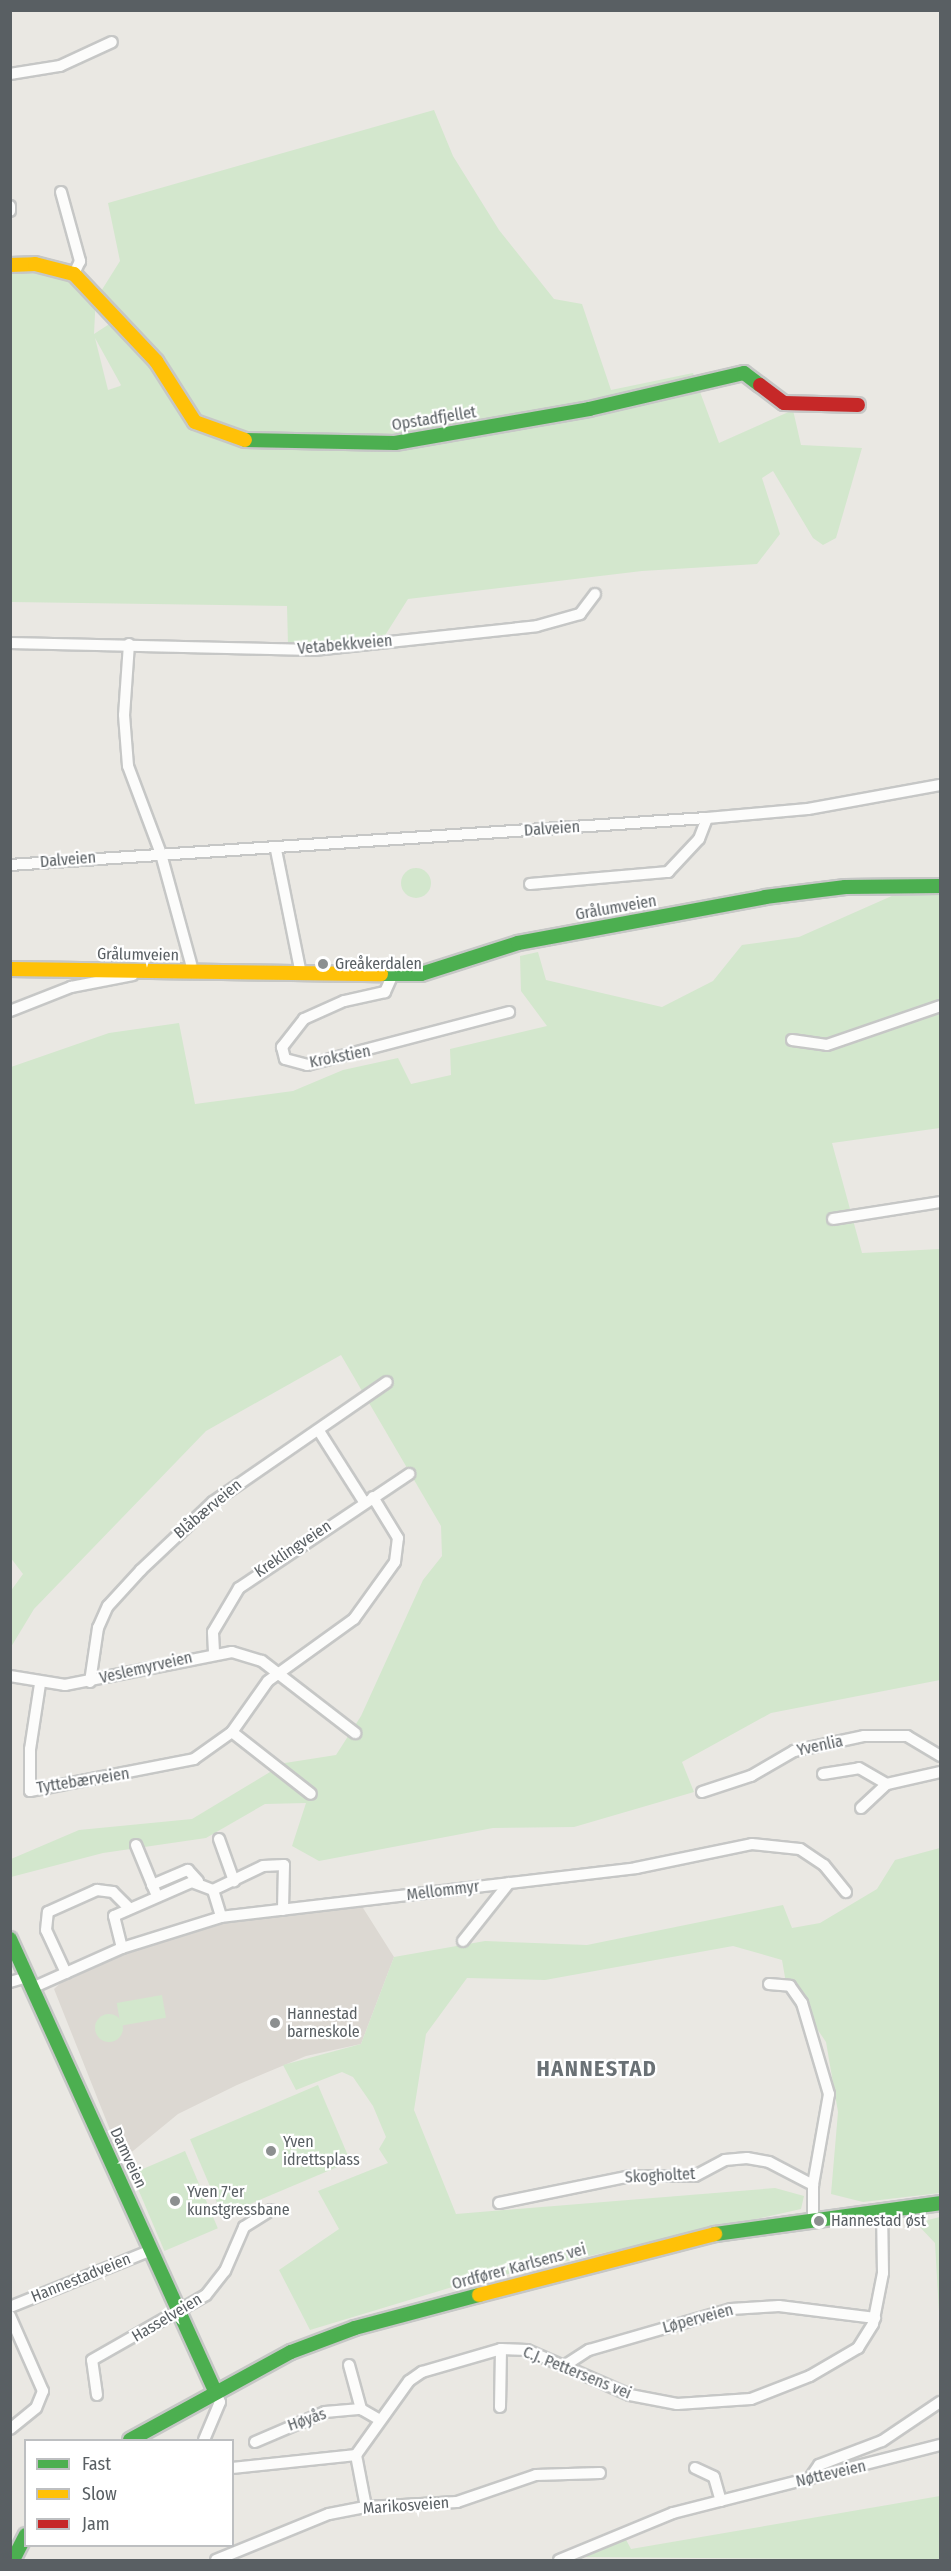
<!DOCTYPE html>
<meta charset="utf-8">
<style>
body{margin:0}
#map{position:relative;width:951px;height:2571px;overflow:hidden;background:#eae8e3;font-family:"Fira Sans Condensed",sans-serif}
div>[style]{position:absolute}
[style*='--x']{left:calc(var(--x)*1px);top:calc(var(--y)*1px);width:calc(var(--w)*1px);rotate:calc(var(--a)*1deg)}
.education>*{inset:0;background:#dcd8d2}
.green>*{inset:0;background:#d3e7cd;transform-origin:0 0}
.round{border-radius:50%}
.roads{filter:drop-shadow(2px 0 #c6c7c6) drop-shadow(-2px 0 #c6c7c6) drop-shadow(0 2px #c6c7c6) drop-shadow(0 -2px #c6c7c6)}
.street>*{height:10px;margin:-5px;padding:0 5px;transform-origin:5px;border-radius:5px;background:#fcfcfb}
.fast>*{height:14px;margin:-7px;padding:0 7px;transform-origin:7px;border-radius:7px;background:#4caf50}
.slow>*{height:14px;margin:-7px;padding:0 7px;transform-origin:7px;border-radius:7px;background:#ffc107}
.jam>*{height:14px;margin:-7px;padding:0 7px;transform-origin:7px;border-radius:7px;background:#c62828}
.dots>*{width:16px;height:16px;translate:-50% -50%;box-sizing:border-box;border:3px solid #fff;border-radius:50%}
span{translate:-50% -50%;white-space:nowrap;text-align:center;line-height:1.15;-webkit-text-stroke:4.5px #fff;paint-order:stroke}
.street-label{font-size:16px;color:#595f63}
.poi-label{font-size:16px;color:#595f63}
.left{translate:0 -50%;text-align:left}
.district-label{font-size:22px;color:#6a7175;font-weight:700;letter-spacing:1.5px}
.frame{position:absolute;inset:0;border:12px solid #595f63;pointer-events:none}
.legend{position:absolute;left:24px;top:2439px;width:210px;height:108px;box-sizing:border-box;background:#fff;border:2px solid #bdbfc1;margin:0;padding:8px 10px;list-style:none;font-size:18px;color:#595f63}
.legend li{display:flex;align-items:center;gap:12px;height:30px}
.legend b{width:30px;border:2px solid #bdbfc1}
</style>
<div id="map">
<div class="education">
<div style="clip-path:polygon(358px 1900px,394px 1957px,361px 2044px,306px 2056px,237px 2085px,178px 2114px,122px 2160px,54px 1989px,78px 1967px,174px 1929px)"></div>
</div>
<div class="green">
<div style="clip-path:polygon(evenodd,434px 110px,453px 156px,499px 230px,554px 299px,582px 304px,611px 390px,693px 373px,719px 443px,793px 410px,801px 445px,862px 448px,836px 538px,823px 545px,813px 538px,773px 471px,762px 478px,780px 534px,757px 564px,642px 571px,408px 599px,384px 637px,288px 645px,287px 606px,11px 602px,11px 265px,53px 266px,96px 294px,94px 334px,114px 321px,149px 365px,155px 361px,98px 296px,120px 261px,108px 203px,434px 110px,95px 338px,121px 385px,120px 386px,108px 390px,95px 338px)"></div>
<div class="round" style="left:401px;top:868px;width:30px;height:30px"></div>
<div style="clip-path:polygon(894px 895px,940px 895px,940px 1128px,832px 1143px,862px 1253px,940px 1249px,940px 1680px,771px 1713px,682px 1762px,694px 1792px,574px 1827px,493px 1828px,319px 1861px,292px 1846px,306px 1803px,265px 1804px,206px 1838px,103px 1853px,11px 1877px,11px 1859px,79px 1830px,192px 1819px,285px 1763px,336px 1755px,361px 1716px,423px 1580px,442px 1556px,441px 1526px,341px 1355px,206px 1431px,34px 1609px,11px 1647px,10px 1592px,23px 1574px,10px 1557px,11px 1067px,109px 1033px,179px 1023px,195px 1104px,293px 1091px,343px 1070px,398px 1058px,411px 1084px,451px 1075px,450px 1049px,547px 1026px,521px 991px,520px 956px,538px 952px,546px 980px,662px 1007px,713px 981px,742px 945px,799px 937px)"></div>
<div style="clip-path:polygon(940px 1848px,940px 2193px,863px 2202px,831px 2194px,838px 2112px,826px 2042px,786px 1983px,782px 1960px,733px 1946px,545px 1980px,467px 1978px,426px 2034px,414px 2110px,456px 2214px,775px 2188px,804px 2196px,801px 2209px,459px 2285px,310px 2330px,279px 2270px,339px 2229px,318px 2191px,388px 2163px,379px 2149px,386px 2137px,373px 2106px,353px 2077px,342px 2072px,296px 2090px,283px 2065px,361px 2044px,394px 1957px,485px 1941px,587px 1945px,783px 1905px,792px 1928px,820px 1923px,877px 1889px,895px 1860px)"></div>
<div style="left:162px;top:1995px;width:23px;height:46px;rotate:80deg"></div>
<div class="round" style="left:95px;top:2014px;width:28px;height:28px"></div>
<div style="left:318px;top:2085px;width:83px;height:139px;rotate:67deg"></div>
<div style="left:185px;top:2151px;width:84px;height:58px;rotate:67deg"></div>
<div style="clip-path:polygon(940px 2217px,940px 2329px,935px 2243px,916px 2223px)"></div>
<div style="clip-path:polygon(940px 2496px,940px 2560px,577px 2557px,624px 2536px,631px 2549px)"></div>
</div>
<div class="roads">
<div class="street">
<div style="--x:10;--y:74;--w:51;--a:-9.1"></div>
<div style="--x:60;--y:66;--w:57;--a:-24.8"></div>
<div style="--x:61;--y:192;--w:72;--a:74.6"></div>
<div style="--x:80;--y:261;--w:14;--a:115"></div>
<div style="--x:10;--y:206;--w:5;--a:90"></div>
<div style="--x:10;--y:643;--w:304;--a:1.3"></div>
<div style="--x:314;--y:650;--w:224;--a:-6.1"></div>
<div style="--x:537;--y:626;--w:45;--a:-15.6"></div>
<div style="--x:580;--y:614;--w:25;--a:-53"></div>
<div style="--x:129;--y:644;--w:71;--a:94"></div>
<div style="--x:124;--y:715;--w:51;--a:85.5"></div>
<div style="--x:128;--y:766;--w:94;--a:69.4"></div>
<div style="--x:161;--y:854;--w:114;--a:74.7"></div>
<div style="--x:276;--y:850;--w:126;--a:78.6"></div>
<div style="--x:10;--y:865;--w:699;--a:-3.86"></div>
<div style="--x:707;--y:818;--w:101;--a:-5.1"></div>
<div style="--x:808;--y:809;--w:134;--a:-10.3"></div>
<div style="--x:530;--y:884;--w:139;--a:-5"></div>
<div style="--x:668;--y:872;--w:45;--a:-46.8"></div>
<div style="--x:699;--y:839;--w:22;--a:-69"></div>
<div style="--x:393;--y:974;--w:20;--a:114"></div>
<div style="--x:385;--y:992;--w:42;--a:167.6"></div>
<div style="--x:344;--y:1001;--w:44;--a:155.8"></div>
<div style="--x:304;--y:1019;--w:36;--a:128"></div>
<div style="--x:282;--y:1047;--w:12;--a:76"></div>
<div style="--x:285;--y:1059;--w:23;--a:15"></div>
<div style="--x:307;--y:1065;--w:209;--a:-14.7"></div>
<div style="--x:10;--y:1011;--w:66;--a:-21.5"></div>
<div style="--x:71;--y:987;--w:63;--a:-11"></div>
<div style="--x:792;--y:1040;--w:35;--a:8"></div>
<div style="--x:827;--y:1045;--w:120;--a:-19"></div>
<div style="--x:833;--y:1219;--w:108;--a:-9"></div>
<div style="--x:319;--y:1431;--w:84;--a:57.6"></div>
<div style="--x:214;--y:1652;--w:20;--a:-93"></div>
<div style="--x:213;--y:1632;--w:51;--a:-59.4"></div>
<div style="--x:239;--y:1588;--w:205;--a:-33.8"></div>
<div style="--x:10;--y:1676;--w:56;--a:9.3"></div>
<div style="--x:65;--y:1685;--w:170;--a:-11.2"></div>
<div style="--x:232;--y:1652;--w:31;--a:17"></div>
<div style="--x:262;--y:1661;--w:118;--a:37.7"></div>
<div style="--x:90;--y:1682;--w:55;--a:-81.6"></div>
<div style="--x:98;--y:1628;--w:24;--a:-66"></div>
<div style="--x:108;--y:1606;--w:49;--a:-47.5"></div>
<div style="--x:141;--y:1570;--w:99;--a:-43.4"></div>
<div style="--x:213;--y:1502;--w:211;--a:-34.6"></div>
<div style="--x:40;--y:1684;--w:66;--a:98.7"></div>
<div style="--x:30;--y:1749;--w:42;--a:90"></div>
<div style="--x:30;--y:1791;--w:167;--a:-11"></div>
<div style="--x:194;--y:1759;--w:47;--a:-35.4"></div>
<div style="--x:232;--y:1732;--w:62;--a:-54.8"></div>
<div style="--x:268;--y:1681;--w:106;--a:-35.8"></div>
<div style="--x:354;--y:1619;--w:70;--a:-54.3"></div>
<div style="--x:395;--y:1562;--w:24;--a:-83"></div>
<div style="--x:398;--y:1538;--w:48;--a:-121.4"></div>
<div style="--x:232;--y:1732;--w:100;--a:38.1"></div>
<div style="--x:823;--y:1774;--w:36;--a:-9"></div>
<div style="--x:859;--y:1768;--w:32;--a:30"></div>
<div style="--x:702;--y:1792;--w:52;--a:-18.1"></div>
<div style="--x:751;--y:1776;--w:50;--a:-30.2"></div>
<div style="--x:794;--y:1751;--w:72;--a:-12.1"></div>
<div style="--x:864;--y:1736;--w:43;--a:0"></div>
<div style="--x:907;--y:1736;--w:39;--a:31"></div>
<div style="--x:861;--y:1808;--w:35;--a:-43"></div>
<div style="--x:887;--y:1784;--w:54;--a:-12.8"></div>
<div style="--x:219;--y:1839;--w:45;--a:70.3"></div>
<div style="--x:136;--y:1845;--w:50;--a:67.6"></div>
<div style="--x:152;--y:1885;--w:39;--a:-23"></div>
<div style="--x:188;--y:1870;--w:15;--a:48"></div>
<div style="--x:213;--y:1890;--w:28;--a:73"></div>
<div style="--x:463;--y:1941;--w:74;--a:-51.6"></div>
<div style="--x:122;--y:1948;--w:33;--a:-104"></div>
<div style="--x:114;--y:1916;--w:85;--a:-23.6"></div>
<div style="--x:192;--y:1882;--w:22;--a:21"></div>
<div style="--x:213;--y:1890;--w:55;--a:-25.6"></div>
<div style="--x:263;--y:1866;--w:21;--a:-3"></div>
<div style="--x:284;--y:1865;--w:45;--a:91.3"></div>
<div style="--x:66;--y:1973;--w:47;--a:-114.9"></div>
<div style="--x:46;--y:1930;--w:18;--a:-84"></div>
<div style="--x:48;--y:1912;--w:54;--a:-24.2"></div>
<div style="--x:97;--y:1890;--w:16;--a:7"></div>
<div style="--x:113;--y:1892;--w:21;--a:45"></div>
<div style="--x:10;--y:1982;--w:18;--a:-16"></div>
<div style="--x:769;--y:1984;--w:21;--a:5"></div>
<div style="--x:790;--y:1986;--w:21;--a:55"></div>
<div style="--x:802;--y:2003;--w:95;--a:73.5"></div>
<div style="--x:829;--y:2094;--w:92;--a:100"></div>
<div style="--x:813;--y:2185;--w:35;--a:90"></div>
<div style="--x:32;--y:1988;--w:98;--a:-24"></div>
<div style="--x:122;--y:1948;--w:104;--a:-17.4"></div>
<div style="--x:221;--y:1917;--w:418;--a:-6.7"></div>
<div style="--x:636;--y:1868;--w:118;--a:-11.7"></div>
<div style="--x:752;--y:1844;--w:48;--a:5.9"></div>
<div style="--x:800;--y:1849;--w:29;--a:34"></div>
<div style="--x:824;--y:1865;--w:35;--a:51"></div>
<div style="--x:499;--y:2203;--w:134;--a:-11.6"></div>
<div style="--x:630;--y:2176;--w:65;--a:0"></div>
<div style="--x:695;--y:2176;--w:34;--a:-28"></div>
<div style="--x:725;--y:2160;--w:22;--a:-5"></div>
<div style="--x:747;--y:2158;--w:22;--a:10"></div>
<div style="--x:769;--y:2162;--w:50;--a:27.6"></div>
<div style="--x:10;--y:2307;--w:153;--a:-21.9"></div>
<div style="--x:10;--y:2316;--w:82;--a:66.3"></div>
<div style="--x:43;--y:2391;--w:18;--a:112"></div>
<div style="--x:36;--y:2408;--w:33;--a:141"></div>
<div style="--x:349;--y:2365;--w:46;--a:74.7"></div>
<div style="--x:564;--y:2366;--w:30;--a:-33"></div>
<div style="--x:589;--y:2350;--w:148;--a:-16.1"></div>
<div style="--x:731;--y:2309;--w:48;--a:-3.6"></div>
<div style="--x:779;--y:2306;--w:97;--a:7.1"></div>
<div style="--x:97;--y:2395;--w:35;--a:-98"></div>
<div style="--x:92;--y:2360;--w:131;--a:-29.7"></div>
<div style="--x:206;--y:2295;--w:31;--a:-52"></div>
<div style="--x:225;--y:2271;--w:48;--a:-66.6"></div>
<div style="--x:244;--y:2227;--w:32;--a:-32"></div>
<div style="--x:500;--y:2407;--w:58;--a:-89"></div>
<div style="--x:204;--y:2440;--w:41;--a:-67.2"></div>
<div style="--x:220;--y:2402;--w:12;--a:-114"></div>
<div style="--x:255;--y:2442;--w:76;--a:-23.2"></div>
<div style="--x:325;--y:2412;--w:36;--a:-5"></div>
<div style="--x:361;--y:2409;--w:22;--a:30"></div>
<div style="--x:356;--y:2455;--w:91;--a:-54.4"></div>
<div style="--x:409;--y:2381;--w:16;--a:-35"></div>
<div style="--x:422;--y:2372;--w:82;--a:-16.2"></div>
<div style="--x:501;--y:2349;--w:26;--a:2"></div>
<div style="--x:527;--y:2350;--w:112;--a:23.6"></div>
<div style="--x:630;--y:2395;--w:48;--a:10.8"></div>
<div style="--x:677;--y:2404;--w:74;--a:-3.9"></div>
<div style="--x:751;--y:2399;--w:63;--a:-21.3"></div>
<div style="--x:810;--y:2376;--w:56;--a:-30.3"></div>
<div style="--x:858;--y:2348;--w:28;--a:-58"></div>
<div style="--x:873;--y:2324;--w:52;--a:-78.9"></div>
<div style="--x:883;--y:2273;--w:61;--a:-90.9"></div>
<div style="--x:232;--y:2468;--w:125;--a:-6"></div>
<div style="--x:356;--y:2455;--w:53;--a:79.1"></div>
<div style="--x:695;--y:2468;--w:21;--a:25"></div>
<div style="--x:714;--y:2477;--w:25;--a:74"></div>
<div style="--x:810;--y:2478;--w:16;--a:-55"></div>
<div style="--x:819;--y:2465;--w:67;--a:-20.9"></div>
<div style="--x:882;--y:2441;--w:70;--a:-33.9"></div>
<div style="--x:216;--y:2560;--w:122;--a:-22.2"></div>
<div style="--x:329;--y:2514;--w:38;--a:-11"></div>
<div style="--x:366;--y:2507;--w:91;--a:-3.1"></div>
<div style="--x:457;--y:2502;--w:83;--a:-18.9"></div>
<div style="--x:536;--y:2475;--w:64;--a:-1.8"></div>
<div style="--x:559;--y:2560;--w:123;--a:-22.4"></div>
<div style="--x:673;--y:2513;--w:276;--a:-14.3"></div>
</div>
<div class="fast">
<div style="--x:245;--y:440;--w:150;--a:1.1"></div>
<div style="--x:395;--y:443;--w:197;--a:-9.9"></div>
<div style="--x:589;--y:409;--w:159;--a:-13.1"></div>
<div style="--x:744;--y:373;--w:20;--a:37"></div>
<div style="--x:381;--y:974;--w:40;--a:0"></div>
<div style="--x:421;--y:974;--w:102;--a:-17.7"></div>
<div style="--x:518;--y:943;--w:251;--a:-10.5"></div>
<div style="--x:765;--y:897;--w:81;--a:-7.1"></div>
<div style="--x:845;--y:887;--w:95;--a:-0.6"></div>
<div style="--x:10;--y:1939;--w:496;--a:65.6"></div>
<div style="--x:715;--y:2234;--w:227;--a:-7.8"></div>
<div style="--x:130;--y:2440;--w:183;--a:-28.7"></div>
<div style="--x:291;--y:2352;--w:68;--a:-20.6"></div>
<div style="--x:355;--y:2328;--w:128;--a:-14.9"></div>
<div style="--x:13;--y:2560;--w:28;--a:-63"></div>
</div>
<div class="slow">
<div style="--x:10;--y:265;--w:25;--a:-2"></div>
<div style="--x:35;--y:264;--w:40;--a:14.4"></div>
<div style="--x:74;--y:274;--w:120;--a:46.7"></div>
<div style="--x:156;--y:361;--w:72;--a:57.4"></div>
<div style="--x:195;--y:422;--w:53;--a:19.8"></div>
<div style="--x:10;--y:969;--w:371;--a:0.8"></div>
<div style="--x:479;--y:2295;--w:244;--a:-14.5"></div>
</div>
<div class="jam">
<div style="--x:760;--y:385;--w:30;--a:37"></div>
<div style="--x:784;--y:403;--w:74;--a:1.5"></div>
</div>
</div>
<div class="dots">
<div style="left:323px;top:964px;background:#8c8f90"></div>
<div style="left:275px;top:2023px;background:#8c8f90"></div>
<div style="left:271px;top:2151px;background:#8c8f90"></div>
<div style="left:175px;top:2201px;background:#8c8f90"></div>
<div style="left:819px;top:2221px;background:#8c8f90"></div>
</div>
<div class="street-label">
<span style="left:434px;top:419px;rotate:-9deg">Opstadfjellet</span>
<span style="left:345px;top:645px;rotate:-5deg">Vetabekkveien</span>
<span style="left:552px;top:829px;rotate:-4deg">Dalveien</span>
<span style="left:68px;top:860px;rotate:-5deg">Dalveien</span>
<span style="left:616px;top:908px;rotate:-10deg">Grålumveien</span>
<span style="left:138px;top:955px;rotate:1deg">Grålumveien</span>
<span style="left:340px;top:1057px;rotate:-11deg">Krokstien</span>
<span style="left:208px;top:1509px;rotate:-40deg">Blåbærveien</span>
<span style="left:293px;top:1549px;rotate:-34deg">Kreklingveien</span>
<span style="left:146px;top:1668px;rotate:-13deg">Veslemyrveien</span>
<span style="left:820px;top:1746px;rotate:-12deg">Yvenlia</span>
<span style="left:83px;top:1781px;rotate:-9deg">Tyttebærveien</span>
<span style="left:443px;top:1891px;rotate:-7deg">Mellommyr</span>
<span style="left:128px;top:2158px;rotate:65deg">Damveien</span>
<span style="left:660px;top:2176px;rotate:-3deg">Skogholtet</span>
<span style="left:519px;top:2267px;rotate:-15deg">Ordfører Karlsens vei</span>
<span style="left:81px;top:2278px;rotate:-22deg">Hannestadveien</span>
<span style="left:167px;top:2318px;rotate:-31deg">Hasselveien</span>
<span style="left:698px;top:2319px;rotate:-15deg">Løperveien</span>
<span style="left:577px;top:2373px;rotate:22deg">C.J. Pettersens vei</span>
<span style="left:307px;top:2420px;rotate:-19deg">Høyås</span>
<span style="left:831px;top:2474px;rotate:-13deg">Nøtteveien</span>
<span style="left:406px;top:2506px;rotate:-4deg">Marikosveien</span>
</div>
<div class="poi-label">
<span class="left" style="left:335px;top:964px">Greåkerdalen</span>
<span class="left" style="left:287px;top:2023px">Hannestad<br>barneskole</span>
<span class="left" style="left:283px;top:2151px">Yven<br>idrettsplass</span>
<span class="left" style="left:187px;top:2201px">Yven 7'er<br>kunstgressbane</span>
<span class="left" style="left:831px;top:2221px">Hannestad øst</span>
</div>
<div class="district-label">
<span style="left:597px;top:2069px">HANNESTAD</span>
</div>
<div class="frame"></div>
<ul class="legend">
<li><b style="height:8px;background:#4caf50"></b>Fast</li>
<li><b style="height:8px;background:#ffc107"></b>Slow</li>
<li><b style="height:8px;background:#c62828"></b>Jam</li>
</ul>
</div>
